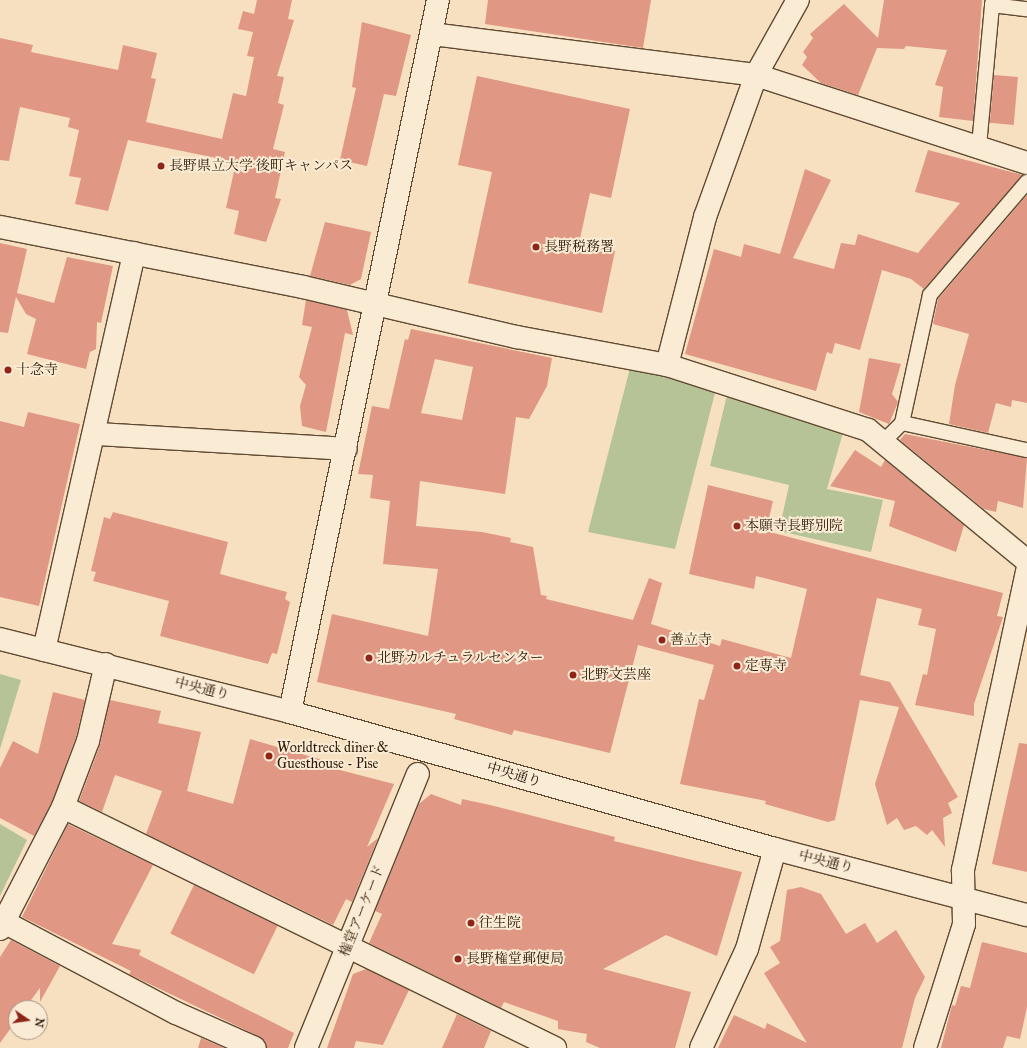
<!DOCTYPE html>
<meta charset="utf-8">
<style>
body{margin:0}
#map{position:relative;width:1027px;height:1048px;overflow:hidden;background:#f7e0bf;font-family:"IM FELL Great Primer","Noto Serif JP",serif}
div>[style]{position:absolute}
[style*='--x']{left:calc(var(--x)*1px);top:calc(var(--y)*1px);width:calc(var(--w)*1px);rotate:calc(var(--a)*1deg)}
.green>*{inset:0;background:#b6c397}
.building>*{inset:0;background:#e09783;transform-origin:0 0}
.roads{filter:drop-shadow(1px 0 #604a33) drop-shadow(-1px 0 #604a33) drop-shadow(0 1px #604a33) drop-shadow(0 -1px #604a33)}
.lane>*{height:14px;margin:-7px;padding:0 7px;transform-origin:7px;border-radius:7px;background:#faebd5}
.street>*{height:22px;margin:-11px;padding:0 11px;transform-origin:11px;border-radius:11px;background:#faebd5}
.secondary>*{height:22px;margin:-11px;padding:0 11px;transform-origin:11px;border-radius:11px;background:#faebd5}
.dots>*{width:11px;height:11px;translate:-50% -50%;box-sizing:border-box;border:2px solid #faebd5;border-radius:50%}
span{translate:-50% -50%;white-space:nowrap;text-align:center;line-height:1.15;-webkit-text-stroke:4px #faebd5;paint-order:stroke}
.poi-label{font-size:14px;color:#2d1804}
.left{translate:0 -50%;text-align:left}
.street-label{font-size:14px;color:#2d1804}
.north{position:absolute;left:8px;top:1000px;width:40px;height:40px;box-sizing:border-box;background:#faebd5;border:1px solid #a89781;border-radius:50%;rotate:103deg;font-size:11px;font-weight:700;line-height:16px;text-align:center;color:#2d1804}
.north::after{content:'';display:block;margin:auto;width:14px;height:18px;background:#8f2418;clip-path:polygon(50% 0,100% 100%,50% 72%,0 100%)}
</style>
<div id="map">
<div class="green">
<div style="clip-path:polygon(630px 368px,671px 376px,715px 393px,675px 549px,588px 532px)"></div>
<div style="clip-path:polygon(727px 395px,844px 429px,827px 489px,883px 500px,871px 552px,779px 531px,789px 485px,710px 466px)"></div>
<div style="clip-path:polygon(0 674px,21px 680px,0 749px)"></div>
<div style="clip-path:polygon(0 824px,27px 840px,0 896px)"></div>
</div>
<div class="building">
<div style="clip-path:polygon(257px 0,292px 0,288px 19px,294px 20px,277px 76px,284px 77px,278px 103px,284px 105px,273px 149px,285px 152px,275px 198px,281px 199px,266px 242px,234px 234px,239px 211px,226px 208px,236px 162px,128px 140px,108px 211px,75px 204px,81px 178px,69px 176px,79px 130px,68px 127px,70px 118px,20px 107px,9px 161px,0 160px,0 38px,33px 45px,31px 52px,118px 70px,123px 45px,157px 53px,151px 78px,156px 79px,146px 122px,222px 139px,233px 93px,246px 96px,254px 57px,247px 56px,253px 32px,238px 29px,243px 11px,254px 14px)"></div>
<div style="clip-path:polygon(488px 0,651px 0,643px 48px,485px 24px)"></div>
<div style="clip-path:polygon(884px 0,982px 0,973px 121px,939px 117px,943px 87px,935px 85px,947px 50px,906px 46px,904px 49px,877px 48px,858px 95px,821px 83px,802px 65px,807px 57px,803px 52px,813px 38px,810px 34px,844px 4px,878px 38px)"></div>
<div style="clip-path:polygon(362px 22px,411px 35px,396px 96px,384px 94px,367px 166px,340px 160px,356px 88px,352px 87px)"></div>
<div style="left:994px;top:75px;width:24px;height:48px;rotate:5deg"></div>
<div style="clip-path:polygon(477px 76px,630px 109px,611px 198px,590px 193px,579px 243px,615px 251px,602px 313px,468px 283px,492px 172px,458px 165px)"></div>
<div style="clip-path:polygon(928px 150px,1023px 175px,924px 289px,911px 279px,882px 270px,860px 350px,835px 343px,832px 354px,827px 352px,816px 391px,685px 354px,714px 249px,741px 257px,744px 244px,780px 254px,805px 169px,831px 180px,793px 258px,834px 269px,841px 243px,855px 245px,858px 234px,918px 253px,960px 203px,915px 192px)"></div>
<div style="clip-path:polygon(1027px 195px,1027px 403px,1012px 400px,1011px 407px,996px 403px,988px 433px,949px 424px,955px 385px,969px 334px,933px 324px,938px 299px)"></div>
<div style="clip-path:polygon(325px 222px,371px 232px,361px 279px,350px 285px,310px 276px)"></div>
<div style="clip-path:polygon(0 243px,27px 249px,17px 293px,54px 303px,67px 257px,113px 266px,101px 323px,97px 322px,96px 349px,90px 352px,86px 369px,27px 354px,36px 319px,26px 314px,16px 297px,8px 333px,0 332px)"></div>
<div style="clip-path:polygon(306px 300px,347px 310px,353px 335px,345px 333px,326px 432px,302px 426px,300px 406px,306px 385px,299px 377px,312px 327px,302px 325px)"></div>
<div style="clip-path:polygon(evenodd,411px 329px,552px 358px,547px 386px,529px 419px,516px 417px,505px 494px,420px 481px,416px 526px,482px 532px,511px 538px,510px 542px,533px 547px,541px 595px,547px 596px,546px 599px,633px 620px,649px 578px,662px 583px,651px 624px,720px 646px,722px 639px,791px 658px,807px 589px,756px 576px,754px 589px,689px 574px,708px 485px,773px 501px,766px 531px,1003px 593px,997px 616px,1003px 617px,974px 704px,974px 716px,915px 705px,923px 674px,927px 675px,936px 629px,918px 625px,922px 609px,877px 598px,860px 675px,890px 682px,958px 797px,948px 803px,952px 813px,943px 818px,945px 847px,932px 830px,927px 835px,916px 826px,904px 830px,897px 818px,887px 825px,875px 784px,899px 707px,860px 700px,835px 820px,828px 822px,765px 804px,766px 801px,680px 784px,699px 699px,704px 700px,714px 665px,638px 645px,610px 753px,514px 730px,512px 735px,454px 719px,456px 714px,317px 682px,332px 614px,428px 636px,438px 569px,383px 564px,390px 501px,370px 498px,373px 475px,358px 474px,372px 406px,389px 409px,405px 339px,408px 340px,411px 329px,435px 359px,473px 367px,462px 420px,421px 413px,435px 359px)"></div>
<div style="clip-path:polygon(869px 358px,901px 364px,892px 394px,898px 402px,889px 424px,859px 412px)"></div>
<div style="clip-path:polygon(28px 412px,80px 424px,39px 606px,0 597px,0 421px,24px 427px)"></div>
<div style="clip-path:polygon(905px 434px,1027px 458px,1023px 508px,998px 501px,996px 512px,984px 509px,900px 440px)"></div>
<div style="clip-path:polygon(855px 450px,881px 467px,885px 460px,964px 525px,956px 552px,889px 526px,895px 501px,830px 486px)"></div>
<div style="clip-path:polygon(113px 512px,228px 542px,220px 574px,287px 592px,285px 599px,290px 602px,277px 654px,272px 653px,268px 664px,160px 636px,169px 601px,93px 581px,96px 572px,91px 571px,104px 517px,110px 519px)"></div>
<div style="clip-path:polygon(53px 692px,85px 700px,76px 737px,52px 802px,34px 836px,0 818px,0 768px,13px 741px,38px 754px)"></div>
<div style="clip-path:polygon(110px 700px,161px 711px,158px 723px,201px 732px,187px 791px,233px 804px,250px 739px,333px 763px,332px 768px,394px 784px,367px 847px,378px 838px,352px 902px,346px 899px,333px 925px,146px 834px,162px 791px,115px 775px,102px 812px,79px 801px,100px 745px)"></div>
<div style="clip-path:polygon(1019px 743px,1027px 744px,1027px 872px,992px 864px)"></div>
<div style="clip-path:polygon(431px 794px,461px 805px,462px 799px,490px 805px,615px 837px,614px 841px,742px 872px,717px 956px,666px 935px,603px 969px,691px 992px,675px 1048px,600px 1048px,586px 1042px,587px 1034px,558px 1029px,558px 1021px,504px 1002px,501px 1008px,369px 943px,382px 914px,375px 911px,419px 804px)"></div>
<div style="clip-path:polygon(68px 824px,153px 865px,112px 944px,141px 950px,139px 955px,294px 1033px,288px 1048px,267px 1048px,260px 1037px,137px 978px,129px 974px,131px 971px,22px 917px)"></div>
<div style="left:194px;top:885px;width:93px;height:54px;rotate:26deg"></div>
<div style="clip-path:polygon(801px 887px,821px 894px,846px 934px,865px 923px,877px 943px,896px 930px,925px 977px,915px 998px,902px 1048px,718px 1048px,734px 1015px,765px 1029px,767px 1023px,807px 1043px,764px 973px,780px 963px,770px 947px,780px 941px,787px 890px)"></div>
<div style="clip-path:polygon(11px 940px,60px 966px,40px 1002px,40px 988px,25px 1008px,16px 1008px,16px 1021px,0 1043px,0 957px)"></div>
<div style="clip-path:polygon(982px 942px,1027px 953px,1027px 1007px,1020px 1039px,1007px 1036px,1003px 1048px,941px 1048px,952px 1005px,955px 1006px,961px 986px,970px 988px)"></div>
<div style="clip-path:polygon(366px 969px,409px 990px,383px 1045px,356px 1041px,354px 1048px,327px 1048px,353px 974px)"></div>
<div style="clip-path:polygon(457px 1014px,491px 1031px,484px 1048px,442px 1048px)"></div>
<div style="clip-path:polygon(201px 1038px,224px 1048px,198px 1048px)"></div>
</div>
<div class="roads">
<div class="lane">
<div style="--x:993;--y:0;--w:5;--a:101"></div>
<div style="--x:992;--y:5;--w:35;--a:7"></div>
<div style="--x:979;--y:146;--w:142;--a:-84.7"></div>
<div style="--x:883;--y:442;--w:27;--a:-45"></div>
<div style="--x:1026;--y:450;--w:127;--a:-167.7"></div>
<div style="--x:902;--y:423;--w:131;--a:-77.7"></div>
<div style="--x:930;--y:295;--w:149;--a:-49.4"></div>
</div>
<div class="street">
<div style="--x:432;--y:34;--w:327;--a:7.2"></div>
<div style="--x:756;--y:75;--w:285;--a:18"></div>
<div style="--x:0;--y:227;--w:309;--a:11.2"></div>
<div style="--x:303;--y:287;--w:220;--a:13.2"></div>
<div style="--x:517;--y:337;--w:153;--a:10.6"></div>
<div style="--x:667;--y:365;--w:211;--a:17.9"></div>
<div style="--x:868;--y:430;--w:206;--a:39.5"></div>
<div style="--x:667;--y:365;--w:153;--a:-75.6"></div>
<div style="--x:705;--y:217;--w:151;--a:-70.2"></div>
<div style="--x:756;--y:75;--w:86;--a:-60.8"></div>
<div style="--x:96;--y:434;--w:250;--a:3.4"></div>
<div style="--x:44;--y:650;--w:407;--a:-77.2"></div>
<div style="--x:290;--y:712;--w:727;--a:-78.26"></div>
<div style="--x:63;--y:807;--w:548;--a:26.1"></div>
<div style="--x:4;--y:922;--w:195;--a:27.9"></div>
<div style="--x:176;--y:1013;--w:86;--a:23.9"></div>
<div style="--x:0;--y:929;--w:137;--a:-62.7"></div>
<div style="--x:63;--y:807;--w:71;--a:-69.3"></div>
<div style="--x:88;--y:741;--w:79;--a:-76.8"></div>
<div style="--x:306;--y:1048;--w:296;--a:-67.8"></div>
<div style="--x:701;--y:1048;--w:109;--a:-65.1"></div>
<div style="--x:747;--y:949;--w:104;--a:-74.4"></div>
</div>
<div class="secondary">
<div style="--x:0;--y:639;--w:299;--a:14.1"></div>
<div style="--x:290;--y:712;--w:504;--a:15.77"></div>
<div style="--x:775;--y:849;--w:260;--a:14.7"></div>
<div style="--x:925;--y:1048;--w:130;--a:-72.5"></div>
<div style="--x:964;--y:924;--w:54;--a:-91.1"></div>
<div style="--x:963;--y:870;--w:306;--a:-77.9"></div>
</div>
</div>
<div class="dots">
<div style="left:161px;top:166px;background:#8f2418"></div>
<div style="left:536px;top:247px;background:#8f2418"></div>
<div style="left:8px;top:370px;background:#8f2418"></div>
<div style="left:737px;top:526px;background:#8f2418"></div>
<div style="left:662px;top:640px;background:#8f2418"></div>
<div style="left:369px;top:658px;background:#8f2418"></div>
<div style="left:737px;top:666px;background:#8f2418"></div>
<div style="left:573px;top:675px;background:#8f2418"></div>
<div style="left:269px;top:756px;background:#8f2418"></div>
<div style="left:471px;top:923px;background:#8f2418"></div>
<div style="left:458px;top:959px;background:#8f2418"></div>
</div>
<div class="poi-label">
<span class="left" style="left:169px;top:166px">長野県立大学 後町キャンパス</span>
<span class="left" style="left:544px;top:247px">長野税務署</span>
<span class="left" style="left:16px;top:370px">十念寺</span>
<span class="left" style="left:745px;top:526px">本願寺長野別院</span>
<span class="left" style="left:670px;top:640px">善立寺</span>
<span class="left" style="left:377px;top:658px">北野カルチュラルセンター</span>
<span class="left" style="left:745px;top:666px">定専寺</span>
<span class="left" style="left:581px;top:675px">北野文芸座</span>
<span class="left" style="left:277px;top:756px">Worldtreck diner &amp;<br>Guesthouse - Pise</span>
<span class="left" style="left:479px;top:923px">往生院</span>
<span class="left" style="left:466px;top:959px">長野権堂郵便局</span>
</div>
<div class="street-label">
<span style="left:202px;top:689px;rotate:14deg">中央通り</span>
<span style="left:514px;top:775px;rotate:16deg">中央通り</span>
<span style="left:826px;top:862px;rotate:14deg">中央通り</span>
<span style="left:362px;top:911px;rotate:-68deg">権堂アーケード</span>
</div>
<div class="north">N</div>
</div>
